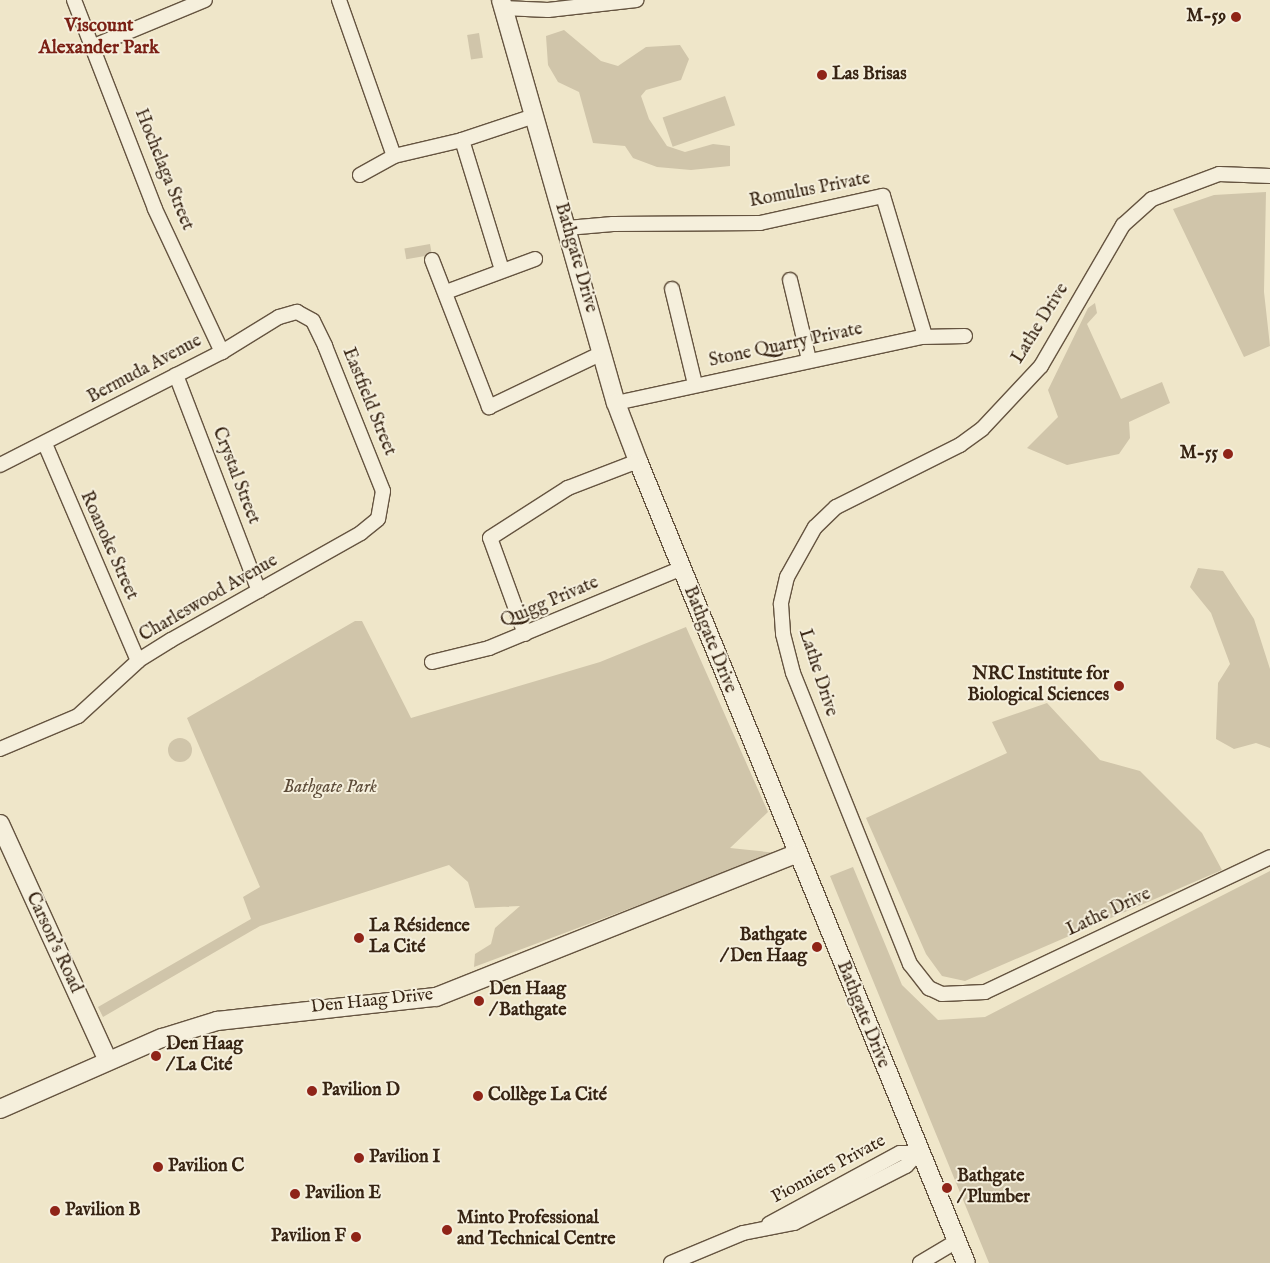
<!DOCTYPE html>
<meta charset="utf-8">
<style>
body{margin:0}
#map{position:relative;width:1270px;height:1263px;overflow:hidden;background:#efe6c9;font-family:"IM FELL English",serif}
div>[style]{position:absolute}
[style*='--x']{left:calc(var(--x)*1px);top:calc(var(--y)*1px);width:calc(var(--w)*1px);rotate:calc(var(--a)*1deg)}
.green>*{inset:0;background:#d0c5aa;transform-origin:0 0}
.round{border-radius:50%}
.roads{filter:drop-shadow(1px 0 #655440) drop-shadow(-1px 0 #655440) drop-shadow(0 1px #655440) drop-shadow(0 -1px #655440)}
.minor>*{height:14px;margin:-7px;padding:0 7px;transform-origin:7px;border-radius:7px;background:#f5efdc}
.tertiary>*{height:18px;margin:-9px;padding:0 9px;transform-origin:9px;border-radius:9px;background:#f5efdc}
.dots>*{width:14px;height:14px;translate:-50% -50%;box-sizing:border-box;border:2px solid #f5efdc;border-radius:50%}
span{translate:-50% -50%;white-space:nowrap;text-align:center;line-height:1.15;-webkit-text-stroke:4px #f5efdc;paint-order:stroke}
.poi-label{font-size:18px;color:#372413;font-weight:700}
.right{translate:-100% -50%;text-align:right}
.left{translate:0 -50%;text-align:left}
.street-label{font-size:18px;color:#372413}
.park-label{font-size:18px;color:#5d4c39;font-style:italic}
.neighbourhood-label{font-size:19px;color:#7a1f14;font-weight:700}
</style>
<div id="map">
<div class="green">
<div style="clip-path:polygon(564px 30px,601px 61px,618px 66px,646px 47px,680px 45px,689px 59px,681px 80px,646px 90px,641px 96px,649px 119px,667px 146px,685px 152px,713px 144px,730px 146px,730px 166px,691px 170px,657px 167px,633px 158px,625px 146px,593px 143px,579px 92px,558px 82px,548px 65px,546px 36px)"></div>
<div style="left:479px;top:33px;width:25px;height:12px;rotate:81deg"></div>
<div style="left:725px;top:96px;width:31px;height:66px;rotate:71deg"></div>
<div style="clip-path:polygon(1266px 192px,1264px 292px,1270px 346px,1244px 357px,1173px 209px,1214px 195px)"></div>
<div style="left:430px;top:244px;width:11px;height:26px;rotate:80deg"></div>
<div style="clip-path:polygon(1095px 303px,1097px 313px,1087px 324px,1121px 399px,1162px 382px,1170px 403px,1129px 422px,1130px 438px,1119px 454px,1067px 465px,1027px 448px,1058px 417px,1048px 390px,1088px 308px)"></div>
<div style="clip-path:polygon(1198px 568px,1223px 571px,1254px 619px,1270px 669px,1270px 748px,1256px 743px,1234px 749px,1216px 739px,1218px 683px,1230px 664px,1211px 613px,1190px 587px)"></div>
<div style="clip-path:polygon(355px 621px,362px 621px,411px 718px,600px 662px,686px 627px,768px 812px,730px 848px,777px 853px,474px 967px,475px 954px,491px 944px,495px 928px,520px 906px,475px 908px,468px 882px,449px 865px,260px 926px,103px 1017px,98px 1007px,251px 919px,243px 897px,260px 887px,187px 718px)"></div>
<div style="clip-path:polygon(1047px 703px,1100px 760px,1140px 771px,1202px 833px,1222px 870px,965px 981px,942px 976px,926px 954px,866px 818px,1007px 753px,992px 722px)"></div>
<div class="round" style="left:168px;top:738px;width:24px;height:24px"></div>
<div style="clip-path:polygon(853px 867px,902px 985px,938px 1020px,985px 1017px,1270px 871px,1270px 1263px,989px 1263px,830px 876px)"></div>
</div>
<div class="roads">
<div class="minor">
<div style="--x:74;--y:0;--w:224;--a:68.8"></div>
<div style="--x:155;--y:209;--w:158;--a:64.9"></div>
<div style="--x:339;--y:0;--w:165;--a:70.6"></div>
<div style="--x:503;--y:8;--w:45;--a:2.5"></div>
<div style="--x:548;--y:10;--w:89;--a:-6.5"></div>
<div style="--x:94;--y:46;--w:120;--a:-22.5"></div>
<div style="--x:462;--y:140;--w:136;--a:72.9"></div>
<div style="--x:360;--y:175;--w:39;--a:-29"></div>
<div style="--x:394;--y:156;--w:70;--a:-13.2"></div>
<div style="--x:462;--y:140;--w:76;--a:-18.4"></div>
<div style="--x:1270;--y:176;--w:51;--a:-177.8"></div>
<div style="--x:1219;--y:174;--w:72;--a:159.5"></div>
<div style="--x:1152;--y:199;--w:39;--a:138"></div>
<div style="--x:1123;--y:225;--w:163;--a:120.2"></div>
<div style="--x:1041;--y:366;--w:86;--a:133.1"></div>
<div style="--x:982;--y:429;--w:27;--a:144"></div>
<div style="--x:960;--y:445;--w:139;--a:153.4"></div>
<div style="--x:836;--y:507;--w:29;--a:136"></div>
<div style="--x:815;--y:527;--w:57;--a:119.2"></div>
<div style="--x:787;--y:577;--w:28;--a:103"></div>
<div style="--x:781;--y:604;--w:30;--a:86"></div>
<div style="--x:783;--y:634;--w:40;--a:75.6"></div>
<div style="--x:793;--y:673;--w:314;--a:68.1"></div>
<div style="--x:910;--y:964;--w:31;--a:52"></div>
<div style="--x:929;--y:988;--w:14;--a:25"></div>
<div style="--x:942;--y:994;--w:43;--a:-2.7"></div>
<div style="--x:985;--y:992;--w:315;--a:-25.3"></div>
<div style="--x:567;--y:228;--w:46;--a:-5"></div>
<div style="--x:613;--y:224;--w:147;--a:-0.4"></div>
<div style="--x:760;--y:223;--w:126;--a:-12.4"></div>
<div style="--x:883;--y:196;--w:146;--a:73.3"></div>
<div style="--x:432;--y:260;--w:158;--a:68.8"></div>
<div style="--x:489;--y:407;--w:125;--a:-25.5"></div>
<div style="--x:790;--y:280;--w:82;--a:76.6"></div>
<div style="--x:672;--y:289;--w:98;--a:76.4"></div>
<div style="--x:446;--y:292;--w:95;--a:-20.3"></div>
<div style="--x:176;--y:375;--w:231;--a:69"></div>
<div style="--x:616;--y:403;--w:312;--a:-12.2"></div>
<div style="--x:921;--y:337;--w:44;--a:-1.3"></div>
<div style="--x:45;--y:444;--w:236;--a:66.8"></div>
<div style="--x:0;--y:465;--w:249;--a:-27"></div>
<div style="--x:222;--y:352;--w:67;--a:-31.6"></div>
<div style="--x:279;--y:317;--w:19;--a:-16"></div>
<div style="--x:297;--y:312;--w:18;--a:29"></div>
<div style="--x:313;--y:321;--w:28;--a:64"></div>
<div style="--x:325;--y:346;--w:156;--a:68.2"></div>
<div style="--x:383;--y:491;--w:28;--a:100"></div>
<div style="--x:378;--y:519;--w:22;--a:141"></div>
<div style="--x:361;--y:533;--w:218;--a:150.6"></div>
<div style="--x:171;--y:640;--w:39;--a:148"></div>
<div style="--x:138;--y:661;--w:81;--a:137.5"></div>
<div style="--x:78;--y:716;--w:85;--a:157.1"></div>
<div style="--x:525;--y:634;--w:102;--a:-110"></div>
<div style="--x:490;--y:538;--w:93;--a:-32.7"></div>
<div style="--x:568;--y:488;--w:75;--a:-21.1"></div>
<div style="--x:432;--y:662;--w:59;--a:-13.8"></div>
<div style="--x:489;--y:648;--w:207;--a:-22.5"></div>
<div style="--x:769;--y:1224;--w:149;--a:-28.5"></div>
<div style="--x:900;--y:1153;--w:18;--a:0"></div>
<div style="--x:671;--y:1263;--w:78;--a:-22.6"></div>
<div style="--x:743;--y:1233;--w:52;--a:-11.1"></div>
<div style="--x:794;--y:1223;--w:126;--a:-27"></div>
<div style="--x:906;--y:1166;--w:18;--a:-47"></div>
<div style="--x:920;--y:1263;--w:43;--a:-30.7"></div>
</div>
<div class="tertiary">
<div style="--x:501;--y:0;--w:419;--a:74.1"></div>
<div style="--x:616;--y:403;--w:62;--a:69.2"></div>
<div style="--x:638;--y:461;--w:866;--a:67.76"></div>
<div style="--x:0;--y:824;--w:260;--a:65.5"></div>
<div style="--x:0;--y:1109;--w:177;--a:-23.7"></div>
<div style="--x:162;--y:1038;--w:58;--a:-17.2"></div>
<div style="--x:217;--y:1021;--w:220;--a:-6.3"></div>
<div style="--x:436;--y:997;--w:387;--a:-21.7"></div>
</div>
</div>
<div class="dots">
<div style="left:1236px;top:17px;background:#8f2418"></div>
<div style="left:822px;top:75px;background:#8f2418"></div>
<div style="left:1228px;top:454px;background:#8f2418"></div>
<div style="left:1119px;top:686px;background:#8f2418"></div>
<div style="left:359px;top:938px;background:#8f2418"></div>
<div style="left:817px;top:947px;background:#8f2418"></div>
<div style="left:479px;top:1001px;background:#8f2418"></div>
<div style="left:156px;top:1056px;background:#8f2418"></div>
<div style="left:312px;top:1091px;background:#8f2418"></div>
<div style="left:478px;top:1096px;background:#8f2418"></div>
<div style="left:359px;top:1158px;background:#8f2418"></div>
<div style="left:158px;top:1167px;background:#8f2418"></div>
<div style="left:947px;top:1188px;background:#8f2418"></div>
<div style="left:295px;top:1194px;background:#8f2418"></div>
<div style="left:55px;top:1211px;background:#8f2418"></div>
<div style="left:447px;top:1230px;background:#8f2418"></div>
<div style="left:356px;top:1237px;background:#8f2418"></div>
</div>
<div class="poi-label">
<span class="right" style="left:1226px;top:17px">M-59</span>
<span class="left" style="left:832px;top:75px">Las Brisas</span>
<span class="right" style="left:1218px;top:454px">M-55</span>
<span class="right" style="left:1109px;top:686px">NRC Institute for<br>Biological Sciences</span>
<span class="left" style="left:369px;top:938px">La Résidence<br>La Cité</span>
<span class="right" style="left:807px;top:947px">Bathgate<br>/ Den Haag</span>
<span class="left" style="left:489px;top:1001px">Den Haag<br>/ Bathgate</span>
<span class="left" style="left:166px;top:1056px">Den Haag<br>/ La Cité</span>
<span class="left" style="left:322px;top:1091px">Pavilion D</span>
<span class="left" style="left:488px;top:1096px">Collège La Cité</span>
<span class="left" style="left:369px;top:1158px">Pavilion I</span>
<span class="left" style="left:168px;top:1167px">Pavilion C</span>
<span class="left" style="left:957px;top:1188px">Bathgate<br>/ Plumber</span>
<span class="left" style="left:305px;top:1194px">Pavilion E</span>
<span class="left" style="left:65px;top:1211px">Pavilion B</span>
<span class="left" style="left:457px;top:1230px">Minto Professional<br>and Technical Centre</span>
<span class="right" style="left:346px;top:1237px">Pavilion F</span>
</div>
<div class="street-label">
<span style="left:163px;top:170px;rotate:68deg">Hochelaga Street</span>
<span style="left:810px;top:191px;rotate:-11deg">Romulus Private</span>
<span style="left:575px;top:258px;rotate:74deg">Bathgate Drive</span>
<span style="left:1041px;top:324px;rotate:-58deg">Lathe Drive</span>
<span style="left:786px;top:346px;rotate:-12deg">Stone Quarry Private</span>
<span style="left:145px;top:370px;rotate:-28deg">Bermuda Avenue</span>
<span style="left:368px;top:402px;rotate:68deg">Eastfield Street</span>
<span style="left:235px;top:476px;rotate:69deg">Crystal Street</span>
<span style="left:108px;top:546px;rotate:66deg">Roanoke Street</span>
<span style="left:209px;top:599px;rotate:-30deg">Charleswood Avenue</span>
<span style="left:550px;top:603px;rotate:-23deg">Quigg Private</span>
<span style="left:709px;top:640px;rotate:68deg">Bathgate Drive</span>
<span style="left:817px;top:673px;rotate:72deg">Lathe Drive</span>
<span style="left:1109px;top:913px;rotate:-25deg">Lathe Drive</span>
<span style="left:53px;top:943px;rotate:65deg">Carson's Road</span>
<span style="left:372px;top:1002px;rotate:-6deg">Den Haag Drive</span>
<span style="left:862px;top:1015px;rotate:68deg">Bathgate Drive</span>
<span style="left:829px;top:1170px;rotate:-28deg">Pionniers Private</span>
</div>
<div class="park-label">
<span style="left:330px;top:788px">Bathgate Park</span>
</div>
<div class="neighbourhood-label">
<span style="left:99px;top:38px">Viscount<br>Alexander Park</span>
</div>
</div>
